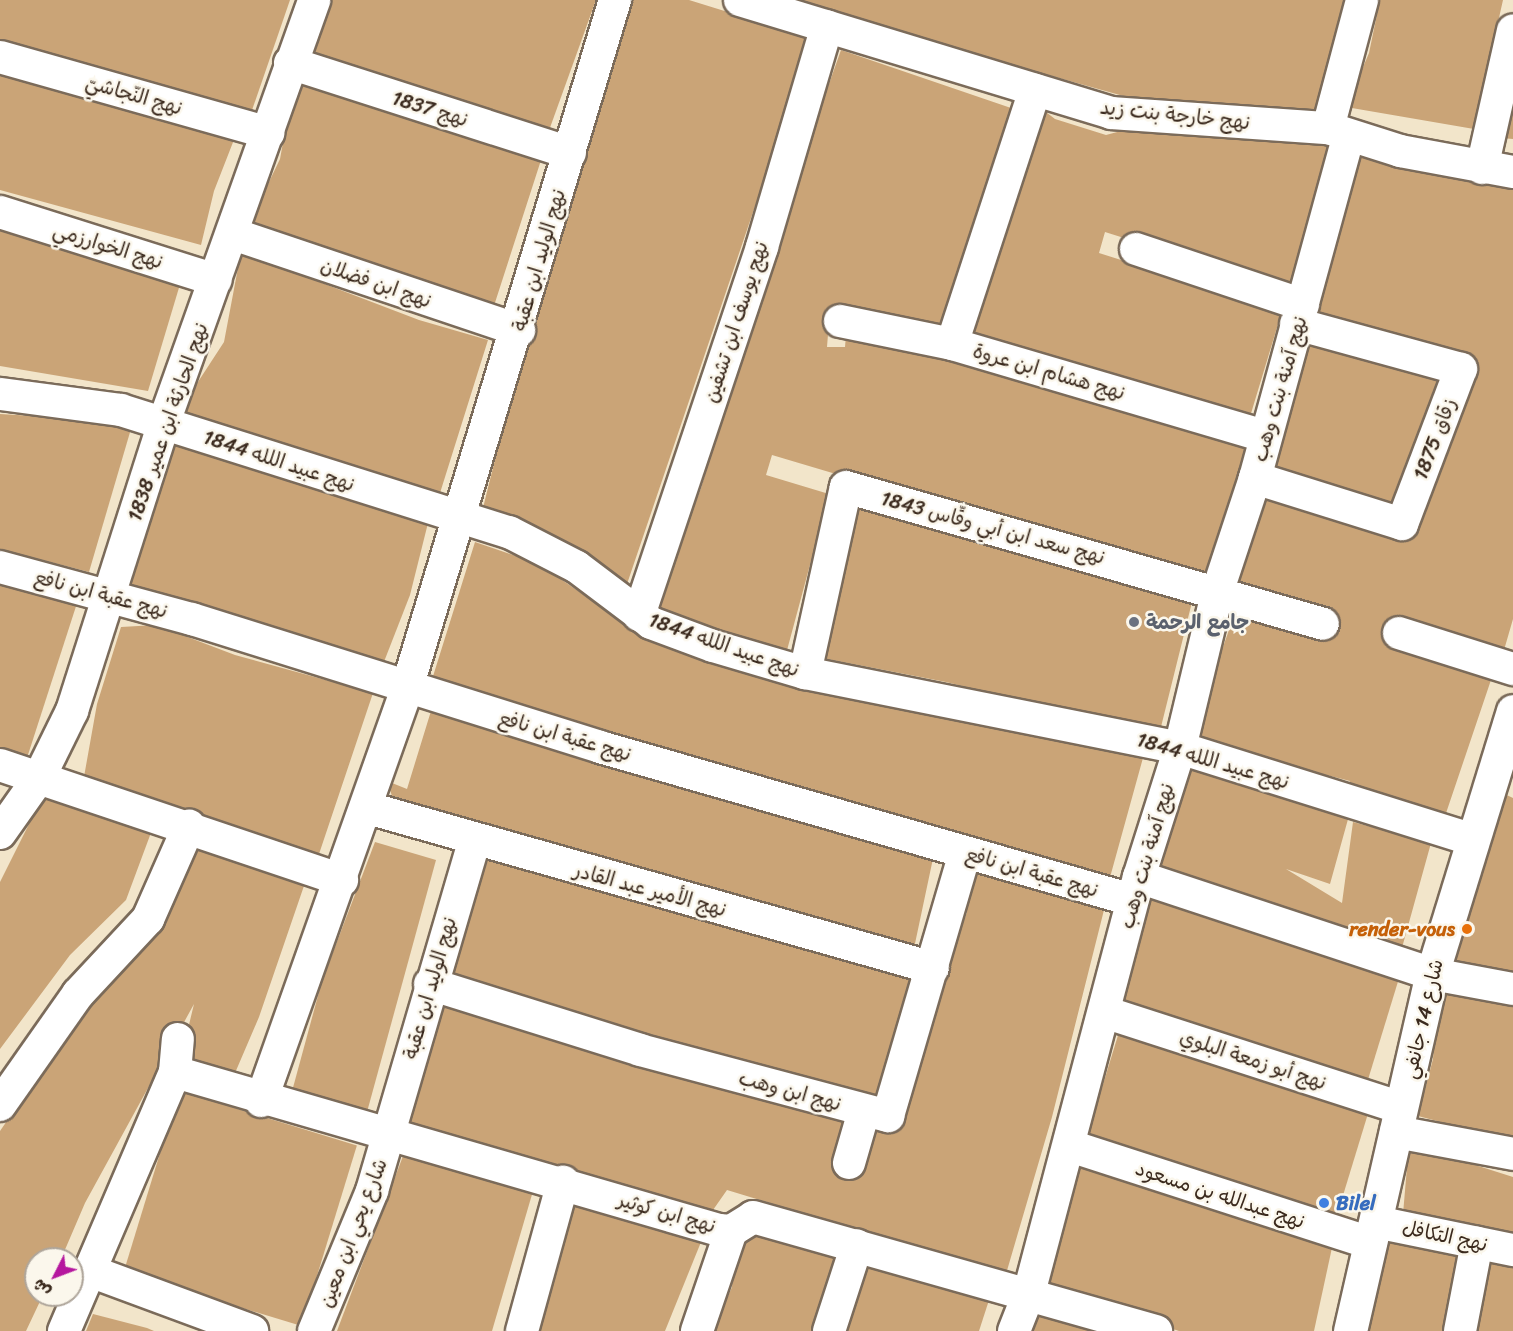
<!DOCTYPE html>
<meta charset="utf-8">
<style>
body{margin:0}
#map{position:relative;width:1513px;height:1331px;overflow:hidden;background:#f2e5ca;font-family:Sriracha,"Playpen Sans Arabic",sans-serif}
div>[style]{position:absolute}
[style*='--x']{left:calc(var(--x)*1px);top:calc(var(--y)*1px);width:calc(var(--w)*1px);rotate:calc(var(--a)*1deg)}
.building>*{inset:0;background:#caa477;transform-origin:0 0}
.roads{filter:drop-shadow(2px 0 #7b6b5a) drop-shadow(-2px 0 #7b6b5a) drop-shadow(0 2px #7b6b5a) drop-shadow(0 -2px #7b6b5a)}
.street>*{height:32px;margin:-16px;padding:0 16px;transform-origin:16px;border-radius:16px;background:#fff}
.secondary>*{height:33px;margin:-16.5px;padding:0 16.5px;transform-origin:16.5px;border-radius:16.5px;background:#fff}
.dots>*{width:16px;height:16px;translate:-50% -50%;box-sizing:border-box;border:3px solid #fbf7ec;border-radius:50%}
span{translate:-50% -50%;white-space:nowrap;text-align:center;line-height:1.15;-webkit-text-stroke:5px #fbf7ec;paint-order:stroke}
.street-label{font-size:20px;color:#3b2a1e}
.worship-label{font-size:20px;color:#5b616d;font-weight:700}
.left{translate:0 -50%;text-align:left}
.food-label{font-size:20px;color:#c56008;font-weight:700}
.right{translate:-100% -50%;text-align:right}
.shop-label{font-size:20px;color:#366cbe;font-weight:700}
.north{position:absolute;left:24px;top:1247px;width:60px;height:60px;box-sizing:border-box;background:#fbf7ec;border:2px solid #aea59a;border-radius:50%;rotate:228deg;font-size:16px;font-weight:700;line-height:24px;text-align:center;color:#3b2a1e}
.north::after{content:'';display:block;margin:auto;width:21px;height:27px;background:#b5179e;clip-path:polygon(50% 0,100% 100%,50% 72%,0 100%)}
</style>
<div id="map">
<div class="building">
<div style="clip-path:polygon(0 0,290px 0,250px 116px,0 41px)"></div>
<div style="clip-path:polygon(329px 0,596px 0,547px 136px,307px 59px)"></div>
<div style="clip-path:polygon(625px 0,689px 0,812px 38px,627px 584px,544px 530px,482px 512px,513px 387px,546px 285px,556px 229px)"></div>
<div style="clip-path:polygon(779px 0,1347px 0,1312px 119px,1127px 97px)"></div>
<div style="clip-path:polygon(1380px 0,1503px 0,1474px 129px,1346px 107px,1369px 53px)"></div>
<div style="clip-path:polygon(841px 50px,1011px 108px,944px 336px,830px 309px,827px 347px,845px 347px,846px 335px,977px 361px,1247px 445px,1202px 583px,772px 455px,766px 475px,829px 494px,786px 654px,655px 613px,701px 488px,795px 180px)"></div>
<div style="clip-path:polygon(0 63px,237px 132px,214px 191px,201px 245px,0 190px)"></div>
<div style="clip-path:polygon(295px 76px,542px 157px,491px 315px,245px 232px,280px 159px)"></div>
<div style="clip-path:polygon(1513px 88px,1513px 139px,1501px 138px)"></div>
<div style="clip-path:polygon(1038px 106px,1055px 119px,1106px 135px,1136px 127px,1335px 137px,1289px 290px,1105px 232px,1099px 253px,1282px 311px,1249px 420px,964px 332px)"></div>
<div style="clip-path:polygon(1355px 149px,1513px 179px,1513px 619px,1502px 657px,1393px 626px,1395px 615px,1388px 641px,1492px 677px,1441px 828px,1346px 790px,1350px 781px,1190px 740px,1235px 613px,1222px 587px,1260px 486px,1381px 531px,1470px 363px,1313px 321px)"></div>
<div style="clip-path:polygon(0 221px,181px 281px,148px 391px,0 366px)"></div>
<div style="clip-path:polygon(241px 252px,419px 320px,488px 340px,440px 493px,179px 411px,224px 342px)"></div>
<div style="left:1306px;top:331px;width:143px;height:151px;rotate:19deg"></div>
<div style="clip-path:polygon(0 414px,133px 422px,89px 572px,0 549px)"></div>
<div style="clip-path:polygon(166px 441px,429px 519px,410px 595px,380px 672px,124px 593px)"></div>
<div style="clip-path:polygon(846px 495px,1193px 598px,1159px 735px,946px 682px,822px 658px)"></div>
<div style="clip-path:polygon(475px 542px,539px 564px,623px 622px,733px 663px,1146px 747px,1109px 881px,429px 689px)"></div>
<div style="clip-path:polygon(0 581px,79px 597px,26px 761px,0 752px)"></div>
<div style="clip-path:polygon(156px 625px,235px 655px,373px 693px,318px 857px,201px 815px,82px 788px,97px 704px,121px 627px)"></div>
<div style="clip-path:polygon(431px 711px,935px 849px,913px 953px,394px 802px,387px 781px,407px 789px)"></div>
<div style="clip-path:polygon(1184px 757px,1275px 782px,1310px 808px,1350px 812px,1330px 884px,1286px 869px,1342px 903px,1353px 822px,1431px 843px,1400px 955px,1146px 871px)"></div>
<div style="clip-path:polygon(1496px 790px,1513px 798px,1513px 983px,1447px 966px)"></div>
<div style="clip-path:polygon(43px 796px,152px 830px,126px 900px,70px 955px,0 1049px,0 882px)"></div>
<div style="clip-path:polygon(375px 842px,436px 860px,364px 1123px,291px 1095px,322px 981px)"></div>
<div style="clip-path:polygon(198px 847px,306px 880px,259px 1017px,232px 1080px,179px 1066px,194px 1004px,85px 1203px,61px 1259px,36px 1259px,36px 1295px,43px 1295px,26px 1331px,0 1331px,0 1131px,86px 1006px,161px 919px)"></div>
<div style="clip-path:polygon(489px 857px,912px 973px,876px 1095px,562px 1012px,447px 972px)"></div>
<div style="clip-path:polygon(965px 869px,1105px 906px,1052px 1117px,1006px 1274px,727px 1190px,713px 1210px,670px 1207px,405px 1122px,442px 998px,846px 1107px,831px 1168px,854px 1177px,951px 957px,967px 912px)"></div>
<div style="left:1149px;top:893px;width:264px;height:118px;rotate:17deg"></div>
<div style="clip-path:polygon(1438px 986px,1513px 998px,1513px 1141px,1418px 1116px,1433px 1059px)"></div>
<div style="left:1119px;top:1032px;width:262px;height:111px;rotate:17deg"></div>
<div style="left:179px;top:1091px;width:186px;height:189px;rotate:17deg"></div>
<div style="clip-path:polygon(1409px 1144px,1513px 1177px,1513px 1235px,1403px 1214px)"></div>
<div style="clip-path:polygon(403px 1156px,442px 1162px,533px 1191px,492px 1331px,337px 1331px)"></div>
<div style="clip-path:polygon(1079px 1159px,1333px 1243px,1314px 1331px,1179px 1331px,1045px 1286px)"></div>
<div style="clip-path:polygon(570px 1201px,701px 1242px,665px 1331px,531px 1331px)"></div>
<div style="clip-path:polygon(780px 1230px,843px 1255px,819px 1331px,713px 1331px,732px 1287px,734px 1231px)"></div>
<div style="clip-path:polygon(1388px 1231px,1462px 1251px,1442px 1331px,1362px 1331px)"></div>
<div style="clip-path:polygon(1483px 1245px,1513px 1251px,1513px 1331px,1467px 1331px)"></div>
<div style="clip-path:polygon(868px 1255px,990px 1297px,979px 1331px,842px 1331px)"></div>
<div style="clip-path:polygon(1033px 1302px,1131px 1331px,1022px 1331px)"></div>
<div style="clip-path:polygon(93px 1314px,147px 1328px,154px 1331px,86px 1331px)"></div>
</div>
<div class="roads">
<div class="street">
<div style="--x:740;--y:0;--w:388;--a:16.9"></div>
<div style="--x:1111;--y:113;--w:218;--a:4"></div>
<div style="--x:1328;--y:128;--w:76;--a:17.7"></div>
<div style="--x:1400;--y:151;--w:115;--a:10.5"></div>
<div style="--x:0;--y:57;--w:279;--a:15.8"></div>
<div style="--x:290;--y:63;--w:294;--a:17.8"></div>
<div style="--x:1035;--y:90;--w:267;--a:108.1"></div>
<div style="--x:952;--y:344;--w:326;--a:16.4"></div>
<div style="--x:1328;--y:128;--w:132;--a:-75.1"></div>
<div style="--x:1482;--y:168;--w:141;--a:-77.3"></div>
<div style="--x:0;--y:212;--w:226;--a:17.5"></div>
<div style="--x:233;--y:234;--w:302;--a:18.6"></div>
<div style="--x:1136;--y:249;--w:176;--a:18.5"></div>
<div style="--x:840;--y:321;--w:114;--a:11.6"></div>
<div style="--x:0;--y:394;--w:122;--a:7.5"></div>
<div style="--x:121;--y:410;--w:407;--a:17.5"></div>
<div style="--x:509;--y:532;--w:76;--a:27.2"></div>
<div style="--x:577;--y:567;--w:93;--a:37.1"></div>
<div style="--x:651;--y:623;--w:66;--a:20.4"></div>
<div style="--x:713;--y:646;--w:96;--a:16.4"></div>
<div style="--x:805;--y:673;--w:382;--a:11.3"></div>
<div style="--x:1180;--y:748;--w:305;--a:17.4"></div>
<div style="--x:1255;--y:478;--w:154;--a:17.4"></div>
<div style="--x:1402;--y:524;--w:166;--a:-69.2"></div>
<div style="--x:1461;--y:369;--w:171;--a:-164.7"></div>
<div style="--x:0;--y:567;--w:199;--a:15.2"></div>
<div style="--x:192;--y:619;--w:428;--a:17.4"></div>
<div style="--x:600;--y:747;--w:554;--a:16.04"></div>
<div style="--x:639;--y:615;--w:388;--a:-71.5"></div>
<div style="--x:762;--y:247;--w:230;--a:-73.6"></div>
<div style="--x:1399;--y:633;--w:120;--a:17.5"></div>
<div style="--x:805;--y:673;--w:190;--a:-77.6"></div>
<div style="--x:846;--y:487;--w:496;--a:16"></div>
<div style="--x:0;--y:765;--w:361;--a:18.6"></div>
<div style="--x:368;--y:808;--w:587;--a:15.81"></div>
<div style="--x:0;--y:833;--w:67;--a:-54.7"></div>
<div style="--x:39;--y:778;--w:75;--a:-63.8"></div>
<div style="--x:72;--y:711;--w:300;--a:-72.3"></div>
<div style="--x:163;--y:425;--w:451;--a:-70.4"></div>
<div style="--x:1139;--y:877;--w:309;--a:18.3"></div>
<div style="--x:1432;--y:974;--w:82;--a:10.5"></div>
<div style="--x:430;--y:984;--w:220;--a:17.4"></div>
<div style="--x:640;--y:1050;--w:257;--a:14.9"></div>
<div style="--x:888;--y:1116;--w:274;--a:-73.7"></div>
<div style="--x:1104;--y:1012;--w:312;--a:17.9"></div>
<div style="--x:175;--y:1072;--w:566;--a:16.2"></div>
<div style="--x:719;--y:1230;--w:12;--a:5"></div>
<div style="--x:731;--y:1231;--w:26;--a:-32"></div>
<div style="--x:753;--y:1217;--w:419;--a:15.8"></div>
<div style="--x:261;--y:1101;--w:438;--a:-70.5"></div>
<div style="--x:407;--y:688;--w:719;--a:-73.18"></div>
<div style="--x:0;--y:1105;--w:136;--a:-54.9"></div>
<div style="--x:78;--y:994;--w:103;--a:-47"></div>
<div style="--x:148;--y:919;--w:102;--a:-66.2"></div>
<div style="--x:1396;--y:1132;--w:119;--a:10.6"></div>
<div style="--x:1070;--y:1146;--w:316;--a:17.9"></div>
<div style="--x:849;--y:1163;--w:54;--a:-73.9"></div>
<div style="--x:1376;--y:1222;--w:140;--a:11.6"></div>
<div style="--x:90;--y:1271;--w:173;--a:20.3"></div>
<div style="--x:64;--y:1331;--w:282;--a:-66.8"></div>
<div style="--x:175;--y:1072;--w:33;--a:-85"></div>
<div style="--x:314;--y:1331;--w:152;--a:-67.5"></div>
<div style="--x:372;--y:1191;--w:364;--a:-73.7"></div>
<div style="--x:522;--y:1331;--w:155;--a:-74.6"></div>
<div style="--x:697;--y:1331;--w:106;--a:-71.2"></div>
<div style="--x:829;--y:1331;--w:90;--a:-72"></div>
<div style="--x:1014;--y:1331;--w:41;--a:-68.5"></div>
<div style="--x:1029;--y:1293;--w:430;--a:-75.2"></div>
<div style="--x:1139;--y:877;--w:135;--a:-72.4"></div>
<div style="--x:1180;--y:748;--w:163;--a:-76.5"></div>
<div style="--x:1218;--y:590;--w:118;--a:-71.7"></div>
<div style="--x:1255;--y:478;--w:352;--a:-74.7"></div>
<div style="--x:1460;--y:1331;--w:90;--a:-79.1"></div>
</div>
<div class="secondary">
<div style="--x:1350;--y:1331;--w:366;--a:-77.1"></div>
<div style="--x:1432;--y:974;--w:275;--a:-72.9"></div>
</div>
</div>
<div class="dots">
<div style="left:1134px;top:622px;background:#6b7280"></div>
<div style="left:1467px;top:929px;background:#e8710a"></div>
<div style="left:1324px;top:1203px;background:#3f7fe0"></div>
</div>
<div class="street-label">
<span style="left:134px;top:95px;rotate:16deg">نهج النّجاشيّ</span>
<span style="left:430px;top:109px;rotate:17deg">نهج 1837</span>
<span style="left:1175px;top:115px;rotate:6deg">نهج خارجة بنت زيد</span>
<span style="left:108px;top:246px;rotate:17deg">نهج الخوارزمي</span>
<span style="left:539px;top:260px;rotate:-74deg">نهج الوليد ابن عقبة</span>
<span style="left:376px;top:283px;rotate:19deg">نهج ابن فضلان</span>
<span style="left:736px;top:322px;rotate:-72deg">نهج يوسف ابن تشفين</span>
<span style="left:1049px;top:372px;rotate:16deg">نهج هشام ابن عروة</span>
<span style="left:1280px;top:389px;rotate:-74deg">نهج آمنة بنت وهب</span>
<span style="left:168px;top:422px;rotate:-71deg">نهج الحارثة ابن عمير 1838</span>
<span style="left:1435px;top:439px;rotate:-69deg">زقاق 1875</span>
<span style="left:279px;top:461px;rotate:18deg">نهج عبيد اللله 1844</span>
<span style="left:993px;top:528px;rotate:15deg">نهج سعد ابن أبي وقّاس 1843</span>
<span style="left:101px;top:594px;rotate:15deg">نهج عقبة ابن نافع</span>
<span style="left:724px;top:645px;rotate:19deg">نهج عبيد اللله 1844</span>
<span style="left:565px;top:736px;rotate:16deg">نهج عقبة ابن نافع</span>
<span style="left:1213px;top:761px;rotate:16deg">نهج عبيد اللله 1844</span>
<span style="left:1147px;top:856px;rotate:-74deg">نهج آمنة بنت وهب</span>
<span style="left:1032px;top:872px;rotate:16deg">نهج عقبة ابن نافع</span>
<span style="left:650px;top:890px;rotate:15deg">نهج الأمير عبد القادر</span>
<span style="left:430px;top:988px;rotate:-74deg">نهج الوليد ابن عقبة</span>
<span style="left:1423px;top:1019px;rotate:-77deg">شارع 14 جانفي</span>
<span style="left:1253px;top:1060px;rotate:18deg">نهج أبو زمعة البلوي</span>
<span style="left:790px;top:1091px;rotate:15deg">نهج ابن وهب</span>
<span style="left:1220px;top:1195px;rotate:18deg">نهج عبدالله بن مسعود</span>
<span style="left:667px;top:1213px;rotate:16deg">نهج ابن كوثير</span>
<span style="left:353px;top:1233px;rotate:-69deg">شارع يحي ابن معين</span>
<span style="left:1445px;top:1236px;rotate:12deg">نهج التكافل</span>
</div>
<div class="worship-label">
<span class="left" style="left:1146px;top:622px">جامع الرحمة</span>
</div>
<div class="food-label">
<span class="right" style="left:1455px;top:929px">render-vous</span>
</div>
<div class="shop-label">
<span class="left" style="left:1336px;top:1203px">Bilel</span>
</div>
<div class="north">ش</div>
</div>
